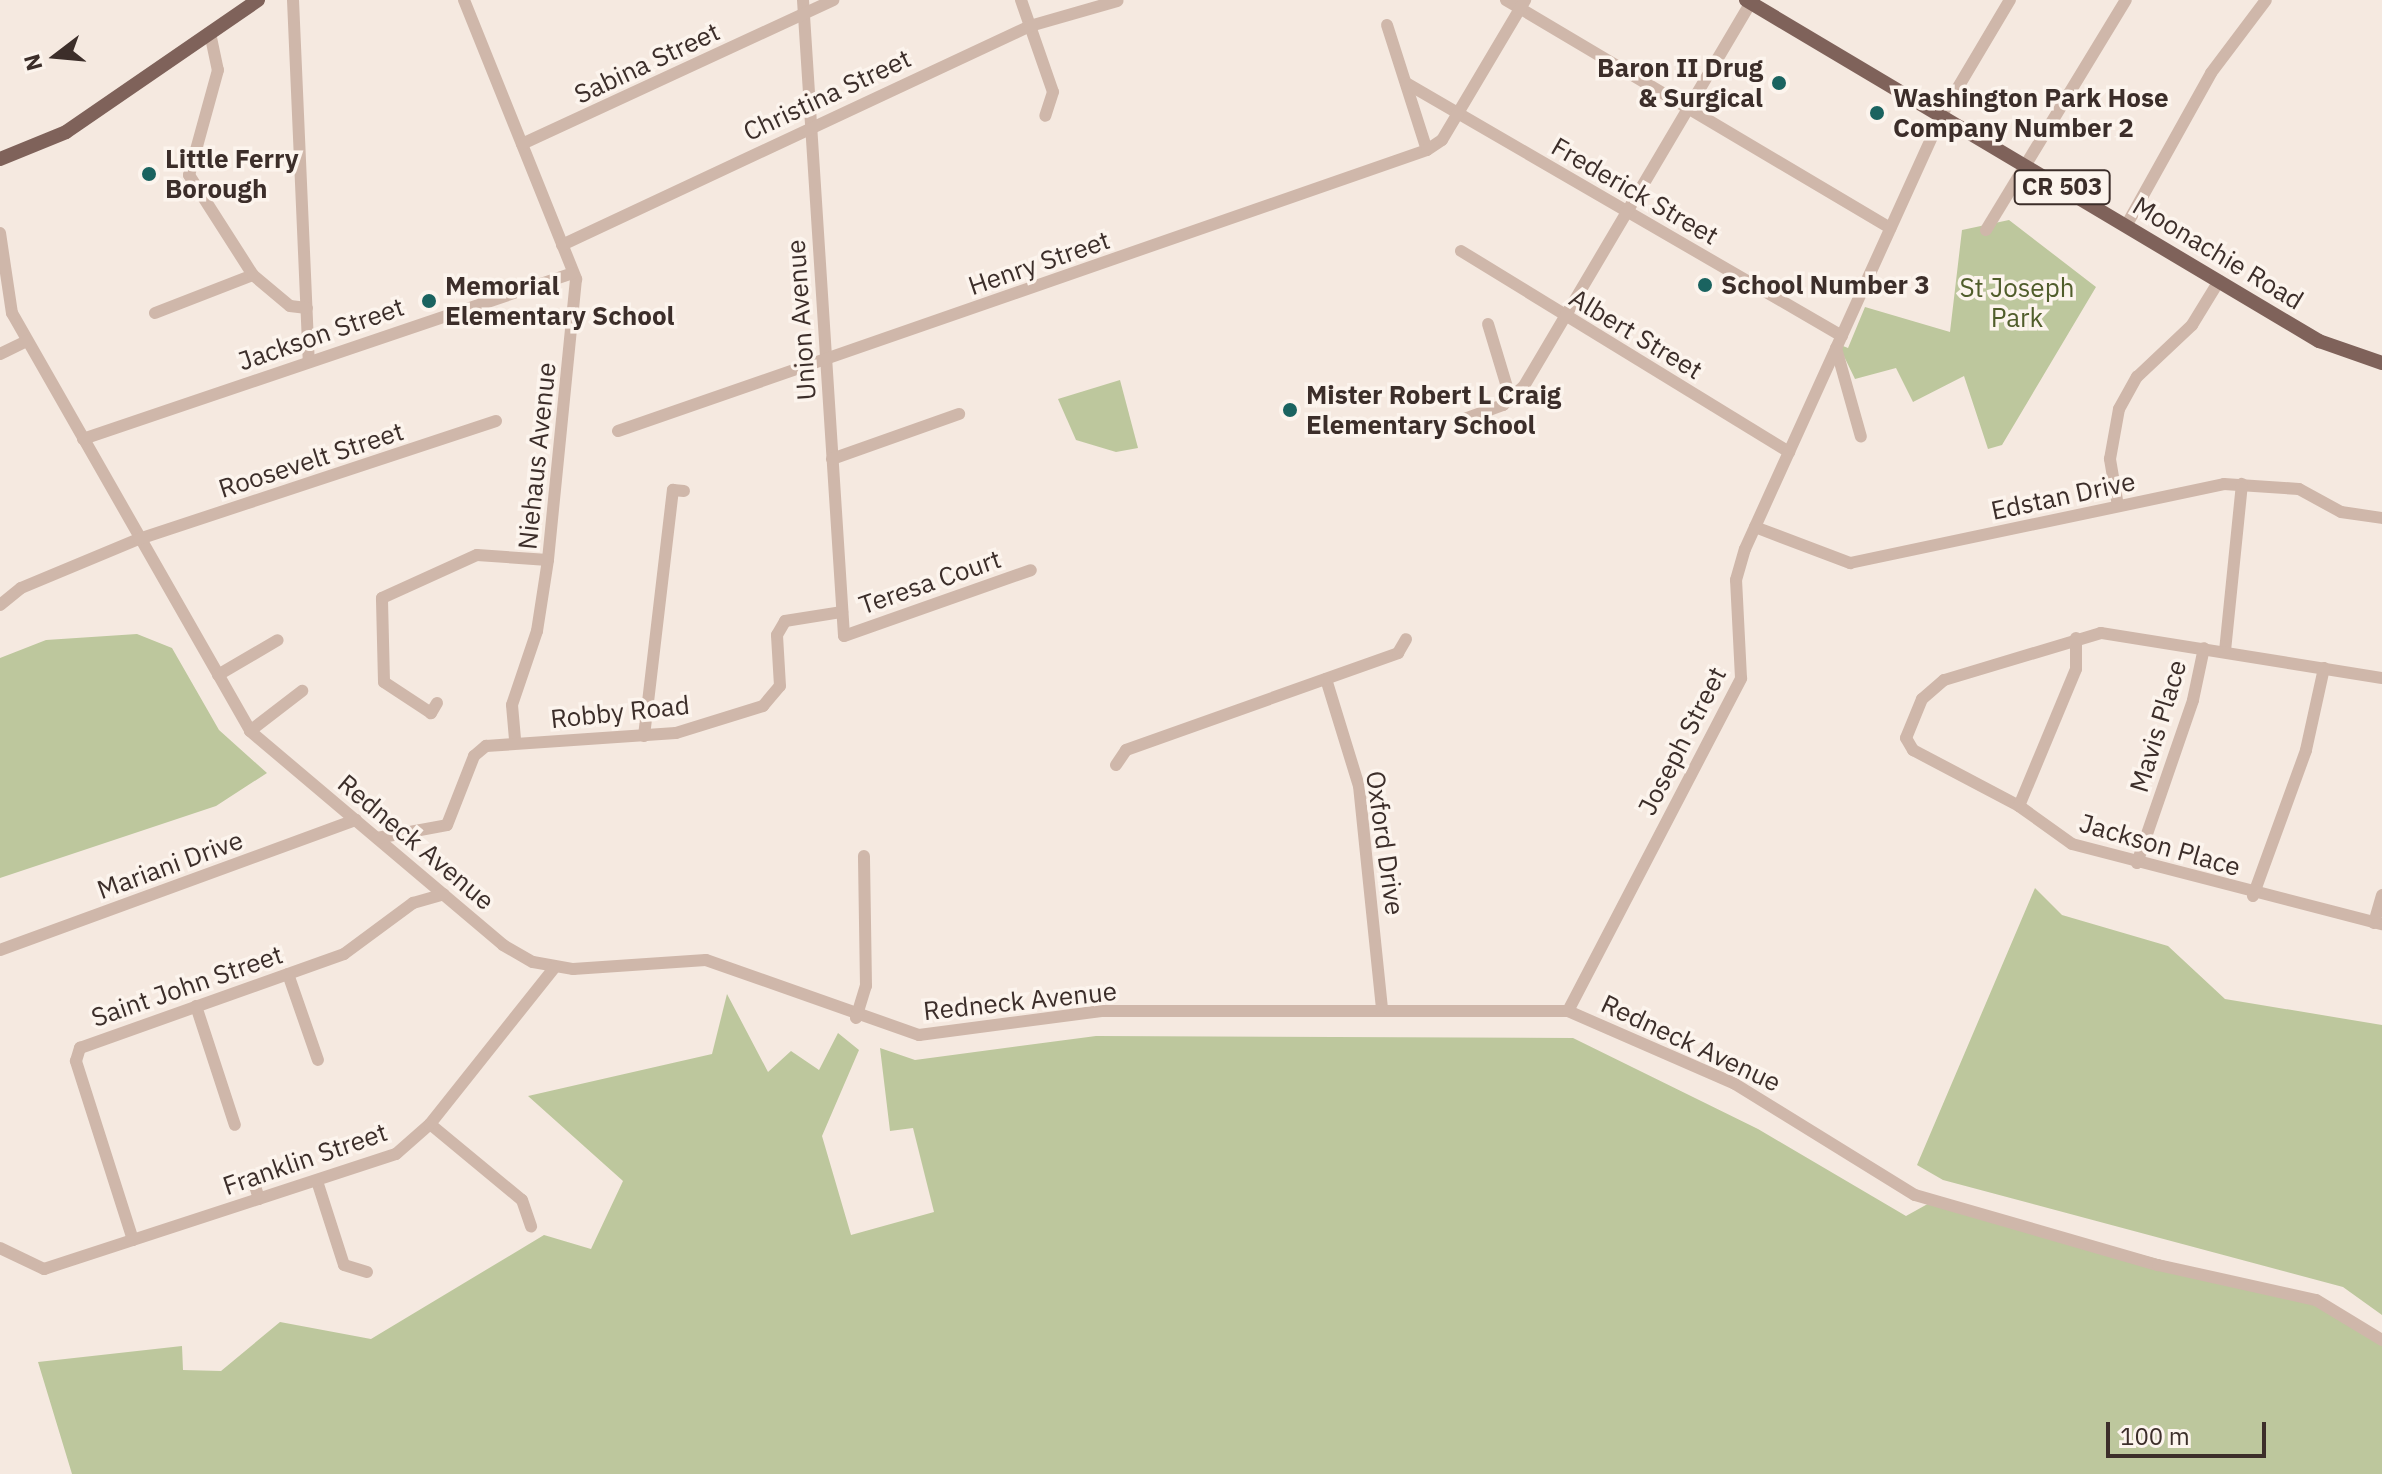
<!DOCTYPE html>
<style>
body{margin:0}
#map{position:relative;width:2382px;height:1474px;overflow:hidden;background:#f5e9e0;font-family:"IBM Plex Sans",sans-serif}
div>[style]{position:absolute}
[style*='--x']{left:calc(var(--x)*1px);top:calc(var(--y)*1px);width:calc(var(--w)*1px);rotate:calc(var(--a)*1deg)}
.green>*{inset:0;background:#bdc79d}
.minor>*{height:12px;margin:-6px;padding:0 6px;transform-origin:6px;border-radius:6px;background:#cfb7aa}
.major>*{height:14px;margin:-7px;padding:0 7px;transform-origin:7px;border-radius:7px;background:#7f625a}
.dots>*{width:22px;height:22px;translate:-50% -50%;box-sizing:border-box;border:4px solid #fcf4ed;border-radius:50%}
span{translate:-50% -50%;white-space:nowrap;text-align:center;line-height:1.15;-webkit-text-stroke:7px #fcf4ed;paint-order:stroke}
.shield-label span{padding:2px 6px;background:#fcf4ed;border:2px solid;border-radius:6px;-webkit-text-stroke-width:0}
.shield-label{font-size:24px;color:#3c2e2a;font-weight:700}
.street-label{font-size:26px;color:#3c2e2a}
.poi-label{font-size:26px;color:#3c2e2a;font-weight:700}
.right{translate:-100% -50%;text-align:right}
.left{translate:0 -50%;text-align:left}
.park-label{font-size:26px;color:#505d2b}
.north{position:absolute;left:16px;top:16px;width:80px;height:80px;-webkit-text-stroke:6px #fcf4ed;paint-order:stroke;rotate:254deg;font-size:22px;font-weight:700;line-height:32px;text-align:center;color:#3c2e2a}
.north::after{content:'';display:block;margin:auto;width:28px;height:36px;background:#3c2e2a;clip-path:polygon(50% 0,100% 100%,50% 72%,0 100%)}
.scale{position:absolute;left:2106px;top:1422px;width:160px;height:36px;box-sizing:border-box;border:4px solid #3c2e2a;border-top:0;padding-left:10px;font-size:24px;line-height:28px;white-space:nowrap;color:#3c2e2a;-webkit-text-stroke:6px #fcf4ed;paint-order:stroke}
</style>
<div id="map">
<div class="green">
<div style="clip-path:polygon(2009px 220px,2096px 287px,2002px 445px,1988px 449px,1964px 376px,1913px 402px,1896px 368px,1855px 379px,1838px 344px,1848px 348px,1865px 307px,1950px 332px,1962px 230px)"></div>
<div style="clip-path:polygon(1120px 380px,1138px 448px,1116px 452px,1076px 440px,1058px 399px)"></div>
<div style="clip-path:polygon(137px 634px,172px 648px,219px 730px,267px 773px,216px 806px,0 878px,0 658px,46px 640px)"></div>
<div style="clip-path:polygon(2035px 888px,2062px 915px,2168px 946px,2225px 999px,2382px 1025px,2382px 1315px,2343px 1287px,1943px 1180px,1917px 1165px)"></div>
<div style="clip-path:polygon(727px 994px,768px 1072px,791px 1051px,819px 1070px,838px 1033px,859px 1050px,822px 1136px,851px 1235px,934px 1212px,913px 1128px,890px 1131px,880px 1048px,915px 1060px,1096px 1036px,1573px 1038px,1758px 1129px,1906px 1216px,1933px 1201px,2316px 1300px,2382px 1345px,2382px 1474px,72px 1474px,38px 1362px,182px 1346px,183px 1370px,221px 1371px,280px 1322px,371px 1339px,544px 1235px,591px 1249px,623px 1181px,528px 1096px,712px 1054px)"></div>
</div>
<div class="minor">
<div style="--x:293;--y:0;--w:361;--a:87.5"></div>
<div style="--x:464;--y:0;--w:301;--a:68.1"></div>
<div style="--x:576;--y:279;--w:282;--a:95.7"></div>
<div style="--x:548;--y:560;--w:72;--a:98.8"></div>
<div style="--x:537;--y:631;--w:78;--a:108.7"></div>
<div style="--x:512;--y:705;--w:37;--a:85"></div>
<div style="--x:803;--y:0;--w:637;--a:86.31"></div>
<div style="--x:844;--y:636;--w:198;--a:-19.4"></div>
<div style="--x:1021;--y:0;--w:97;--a:70.8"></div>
<div style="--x:1053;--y:92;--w:25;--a:108"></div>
<div style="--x:1506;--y:0;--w:447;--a:30.7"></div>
<div style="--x:1387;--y:25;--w:131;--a:72.3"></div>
<div style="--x:210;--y:33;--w:38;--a:78"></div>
<div style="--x:218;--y:70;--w:109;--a:105.4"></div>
<div style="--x:189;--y:175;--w:119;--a:57.4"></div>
<div style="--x:1406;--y:83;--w:504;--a:30.13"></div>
<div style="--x:522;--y:144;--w:343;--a:-24.8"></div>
<div style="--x:2126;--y:226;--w:175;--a:-60.9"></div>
<div style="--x:2211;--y:73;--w:91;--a:-53"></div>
<div style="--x:1986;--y:230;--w:269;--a:-58.7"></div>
<div style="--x:0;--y:233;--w:81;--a:81.5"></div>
<div style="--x:12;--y:313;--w:481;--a:60.3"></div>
<div style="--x:250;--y:731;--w:331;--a:40.2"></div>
<div style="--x:503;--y:945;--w:34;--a:30"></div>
<div style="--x:533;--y:962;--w:41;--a:9.9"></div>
<div style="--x:573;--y:969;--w:133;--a:-3.9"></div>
<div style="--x:706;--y:960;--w:226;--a:19.4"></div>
<div style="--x:919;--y:1035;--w:184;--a:-7.5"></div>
<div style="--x:1101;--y:1011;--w:467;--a:0"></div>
<div style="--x:1568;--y:1011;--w:182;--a:23.6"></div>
<div style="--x:1735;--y:1084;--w:211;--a:31.7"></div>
<div style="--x:1915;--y:1195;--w:253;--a:16.1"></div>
<div style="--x:2158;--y:1265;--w:162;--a:12.5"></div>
<div style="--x:2316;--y:1300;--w:77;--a:31.2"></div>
<div style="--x:562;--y:245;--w:517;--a:-25.08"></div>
<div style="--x:1030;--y:26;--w:91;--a:-16"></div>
<div style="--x:1461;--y:251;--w:385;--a:31.5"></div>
<div style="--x:155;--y:313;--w:105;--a:-21.2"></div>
<div style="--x:253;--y:275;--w:48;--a:40"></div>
<div style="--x:290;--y:306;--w:17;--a:7"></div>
<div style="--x:1488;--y:324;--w:79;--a:73.2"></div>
<div style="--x:1836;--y:348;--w:92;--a:74.3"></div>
<div style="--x:0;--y:354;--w:30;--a:-26"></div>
<div style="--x:1459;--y:421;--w:47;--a:-20"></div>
<div style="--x:1503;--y:405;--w:28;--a:-42"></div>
<div style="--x:1524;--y:386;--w:448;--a:-59.4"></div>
<div style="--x:618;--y:431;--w:856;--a:-19.15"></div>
<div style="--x:1427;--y:150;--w:18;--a:-34"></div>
<div style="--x:1442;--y:140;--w:163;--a:-59.3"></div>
<div style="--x:83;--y:439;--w:517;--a:-18.72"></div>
<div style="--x:832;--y:459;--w:135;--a:-19.5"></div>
<div style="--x:2118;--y:506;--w:48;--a:-99.7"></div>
<div style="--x:2110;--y:459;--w:51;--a:-79.8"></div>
<div style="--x:2119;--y:409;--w:37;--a:-61"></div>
<div style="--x:2137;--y:377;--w:76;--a:-43.4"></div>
<div style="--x:2192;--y:325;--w:52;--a:-58.5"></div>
<div style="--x:1755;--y:527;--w:102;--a:20.8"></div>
<div style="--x:1850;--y:563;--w:382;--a:-11.9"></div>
<div style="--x:2224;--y:484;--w:75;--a:3.8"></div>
<div style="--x:2299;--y:489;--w:48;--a:28.7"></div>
<div style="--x:2341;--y:512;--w:41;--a:8.3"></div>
<div style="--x:0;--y:605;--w:27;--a:-39"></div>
<div style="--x:21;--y:588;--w:128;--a:-22.6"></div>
<div style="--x:139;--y:539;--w:376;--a:-18.3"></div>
<div style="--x:2225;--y:651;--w:168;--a:-84.2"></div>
<div style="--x:218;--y:675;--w:69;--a:-30.3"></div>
<div style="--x:2382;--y:678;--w:285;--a:-170.9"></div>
<div style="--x:2101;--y:633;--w:164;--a:163.3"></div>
<div style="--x:1944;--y:680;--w:29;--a:139"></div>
<div style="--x:1922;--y:699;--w:42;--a:112.3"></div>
<div style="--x:1906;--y:738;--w:14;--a:60"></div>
<div style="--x:1913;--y:750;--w:120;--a:27.8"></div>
<div style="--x:2019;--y:806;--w:65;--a:35.6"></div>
<div style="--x:2072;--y:844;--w:320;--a:14.5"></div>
<div style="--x:1326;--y:679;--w:112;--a:72.9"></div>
<div style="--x:1359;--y:786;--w:222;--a:84.1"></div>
<div style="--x:437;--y:703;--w:12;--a:121"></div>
<div style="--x:431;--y:713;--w:56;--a:-146.6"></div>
<div style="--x:384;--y:682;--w:84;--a:-91.4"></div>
<div style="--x:382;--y:598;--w:104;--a:-24.4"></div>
<div style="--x:477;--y:555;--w:71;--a:4"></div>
<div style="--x:250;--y:731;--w:66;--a:-37.6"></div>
<div style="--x:644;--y:736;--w:248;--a:-83.3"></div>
<div style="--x:673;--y:490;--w:11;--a:5"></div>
<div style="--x:1116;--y:765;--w:18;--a:-56"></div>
<div style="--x:1126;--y:750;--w:289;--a:-19.6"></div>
<div style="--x:1398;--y:653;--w:16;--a:-60"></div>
<div style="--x:2019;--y:806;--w:148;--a:-67.4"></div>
<div style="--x:2076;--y:669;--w:31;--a:-90"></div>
<div style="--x:377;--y:838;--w:71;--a:-10.5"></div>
<div style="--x:447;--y:825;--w:74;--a:-68.6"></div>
<div style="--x:474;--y:756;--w:16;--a:-40"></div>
<div style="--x:486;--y:746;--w:190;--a:-3.9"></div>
<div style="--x:676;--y:733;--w:91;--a:-17.2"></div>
<div style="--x:763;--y:706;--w:26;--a:-50"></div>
<div style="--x:780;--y:686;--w:51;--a:-93.4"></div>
<div style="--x:777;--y:635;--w:16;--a:-60"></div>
<div style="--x:785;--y:621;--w:58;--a:-9"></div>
<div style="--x:2137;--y:863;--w:172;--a:-71"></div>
<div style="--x:2193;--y:700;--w:53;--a:-78.1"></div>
<div style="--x:2253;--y:896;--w:155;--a:-70"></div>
<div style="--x:2306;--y:750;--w:84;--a:-77.6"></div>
<div style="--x:2374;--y:923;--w:29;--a:-74"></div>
<div style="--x:0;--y:950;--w:379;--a:-20.1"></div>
<div style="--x:288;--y:974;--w:91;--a:70.8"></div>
<div style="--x:196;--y:1006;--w:125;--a:71.9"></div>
<div style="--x:1568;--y:1011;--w:375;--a:-62.5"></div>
<div style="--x:1741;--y:678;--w:98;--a:-92.9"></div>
<div style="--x:1736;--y:580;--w:32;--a:-74"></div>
<div style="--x:1745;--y:549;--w:475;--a:-65.6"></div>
<div style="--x:1941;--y:116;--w:135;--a:-59.3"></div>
<div style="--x:856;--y:1018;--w:34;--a:-73"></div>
<div style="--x:866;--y:986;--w:130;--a:-90.9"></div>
<div style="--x:430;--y:1124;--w:119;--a:39.6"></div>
<div style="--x:522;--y:1200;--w:28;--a:71"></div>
<div style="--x:252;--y:1176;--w:24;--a:73"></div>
<div style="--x:317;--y:1181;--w:88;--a:72.2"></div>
<div style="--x:344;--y:1265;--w:24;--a:17"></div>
<div style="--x:133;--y:1240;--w:188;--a:-107.7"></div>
<div style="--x:76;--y:1061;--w:14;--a:-73"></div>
<div style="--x:80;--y:1048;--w:280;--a:-19.6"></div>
<div style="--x:344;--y:954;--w:86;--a:-36.5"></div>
<div style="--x:413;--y:903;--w:32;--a:-16"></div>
<div style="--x:0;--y:1248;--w:49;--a:25.5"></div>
<div style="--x:44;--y:1269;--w:370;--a:-18.1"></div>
<div style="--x:396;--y:1154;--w:45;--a:-41.4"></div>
<div style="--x:430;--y:1124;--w:201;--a:-51.5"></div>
</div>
<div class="major">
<div style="--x:1746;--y:0;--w:667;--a:30.76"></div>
<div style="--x:2319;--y:341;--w:67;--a:19.2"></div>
<div style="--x:0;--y:159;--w:71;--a:-22.2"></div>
<div style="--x:66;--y:132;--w:233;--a:-34.5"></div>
</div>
<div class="dots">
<div style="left:1779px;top:83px;background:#1a6360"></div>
<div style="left:1877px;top:113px;background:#1a6360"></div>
<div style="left:149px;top:174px;background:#1a6360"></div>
<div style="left:1705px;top:285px;background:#1a6360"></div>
<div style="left:429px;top:301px;background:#1a6360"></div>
<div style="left:1290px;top:410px;background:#1a6360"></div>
</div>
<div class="shield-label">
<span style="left:2062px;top:187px">CR 503</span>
</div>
<div class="street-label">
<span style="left:647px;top:63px;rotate:-25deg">Sabina Street</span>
<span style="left:827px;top:95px;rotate:-25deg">Christina Street</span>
<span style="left:1635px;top:191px;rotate:30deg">Frederick Street</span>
<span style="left:2218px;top:253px;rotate:31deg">Moonachie Road</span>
<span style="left:1039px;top:263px;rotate:-19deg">Henry Street</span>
<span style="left:801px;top:320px;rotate:-94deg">Union Avenue</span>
<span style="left:321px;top:334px;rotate:-19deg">Jackson Street</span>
<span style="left:1636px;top:334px;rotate:31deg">Albert Street</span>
<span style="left:537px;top:456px;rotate:-84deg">Niehaus Avenue</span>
<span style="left:311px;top:460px;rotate:-18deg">Roosevelt Street</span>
<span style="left:2063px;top:496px;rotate:-12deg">Edstan Drive</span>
<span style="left:930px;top:582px;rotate:-19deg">Teresa Court</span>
<span style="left:620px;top:712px;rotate:-6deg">Robby Road</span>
<span style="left:2158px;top:726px;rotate:-73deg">Mavis Place</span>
<span style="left:1682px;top:741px;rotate:-63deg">Joseph Street</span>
<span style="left:416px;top:842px;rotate:40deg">Redneck Avenue</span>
<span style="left:1385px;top:843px;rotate:82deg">Oxford Drive</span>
<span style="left:2160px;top:845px;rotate:16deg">Jackson Place</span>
<span style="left:170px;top:865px;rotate:-20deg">Mariani Drive</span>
<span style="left:187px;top:986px;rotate:-19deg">Saint John Street</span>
<span style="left:1020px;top:1001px;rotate:-6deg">Redneck Avenue</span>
<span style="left:1691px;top:1043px;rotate:25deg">Redneck Avenue</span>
<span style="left:305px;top:1159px;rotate:-19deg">Franklin Street</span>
</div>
<div class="poi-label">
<span class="right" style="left:1763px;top:83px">Baron II Drug<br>&amp; Surgical</span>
<span class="left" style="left:1893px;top:113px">Washington Park Hose<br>Company Number 2</span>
<span class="left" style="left:165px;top:174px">Little Ferry<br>Borough</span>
<span class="left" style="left:1721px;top:285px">School Number 3</span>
<span class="left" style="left:445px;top:301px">Memorial<br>Elementary School</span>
<span class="left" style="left:1306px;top:410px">Mister Robert L Craig<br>Elementary School</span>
</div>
<div class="park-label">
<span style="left:2017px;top:303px">St Joseph<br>Park</span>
</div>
<div class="north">N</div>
<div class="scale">100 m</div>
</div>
